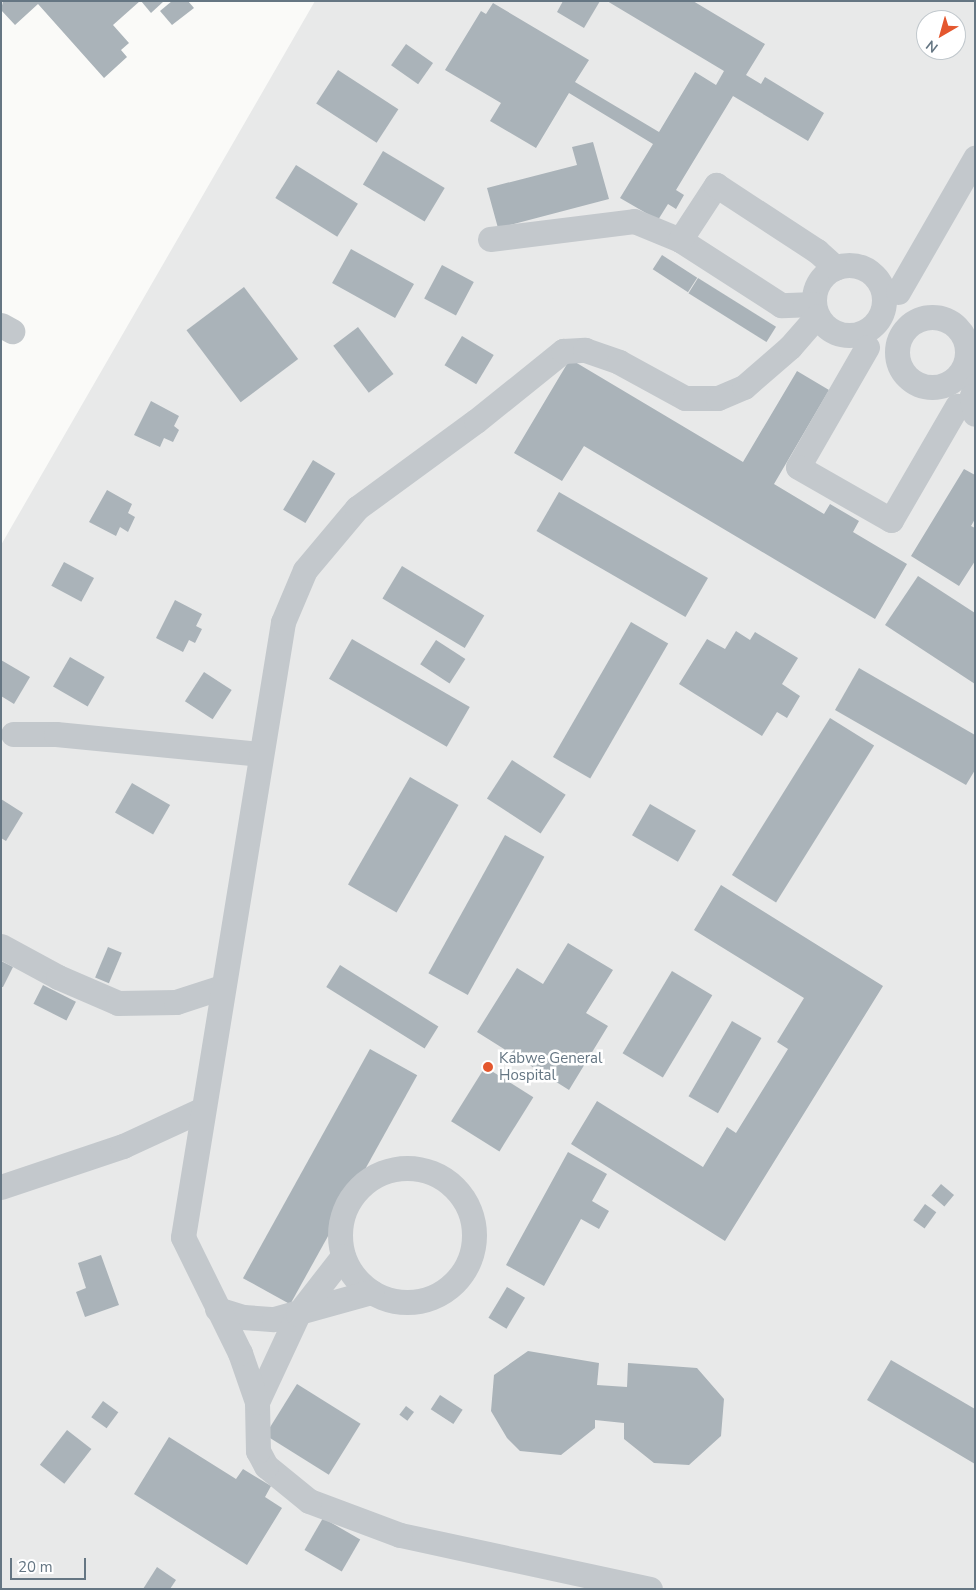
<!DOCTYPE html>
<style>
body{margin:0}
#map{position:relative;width:976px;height:1590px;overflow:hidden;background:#fafaf8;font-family:"Nunito Sans",sans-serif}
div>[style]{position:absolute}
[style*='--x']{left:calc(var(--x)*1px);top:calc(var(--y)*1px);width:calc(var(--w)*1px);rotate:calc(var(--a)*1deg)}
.built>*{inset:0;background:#e8e9e9}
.building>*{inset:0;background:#aab3b9;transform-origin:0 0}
.minor>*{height:25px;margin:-12.5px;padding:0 12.5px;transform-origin:12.5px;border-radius:12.5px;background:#c3c8cc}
.minor>.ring{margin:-12.5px;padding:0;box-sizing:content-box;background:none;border:25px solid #c3c8cc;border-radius:50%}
.dots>*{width:14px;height:14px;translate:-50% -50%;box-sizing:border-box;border:2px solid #fff;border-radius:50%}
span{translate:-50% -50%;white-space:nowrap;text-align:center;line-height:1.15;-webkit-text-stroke:5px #fff;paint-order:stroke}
.poi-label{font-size:15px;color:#657683}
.left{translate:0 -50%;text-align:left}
.frame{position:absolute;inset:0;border:2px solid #657683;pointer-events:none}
.north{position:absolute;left:916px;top:10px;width:50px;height:50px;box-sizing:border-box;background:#fff;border:1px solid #c1c8cd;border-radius:50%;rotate:218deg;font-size:14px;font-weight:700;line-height:20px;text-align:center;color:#657683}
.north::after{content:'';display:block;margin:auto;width:18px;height:22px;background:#e4572e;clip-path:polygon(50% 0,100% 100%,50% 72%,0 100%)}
.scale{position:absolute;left:10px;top:1558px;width:76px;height:22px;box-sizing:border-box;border:2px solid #657683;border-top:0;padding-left:6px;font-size:15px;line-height:18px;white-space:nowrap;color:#657683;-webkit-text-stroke:4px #fff;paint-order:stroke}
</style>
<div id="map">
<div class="built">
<div style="clip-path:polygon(evenodd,315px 1px,975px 1px,975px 1589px,1px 1589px,1px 545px,315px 1px,926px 20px,956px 20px,956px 50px,926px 50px,926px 20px)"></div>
</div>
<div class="building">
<div style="clip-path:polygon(3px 1px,140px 1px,113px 25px,129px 43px,121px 50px,127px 57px,104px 78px,38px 4px,15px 25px,1px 10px)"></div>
<div style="clip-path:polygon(141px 1px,164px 1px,151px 13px)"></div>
<div style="clip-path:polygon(172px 1px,188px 1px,194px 8px,172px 25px,160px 11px)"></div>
<div style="clip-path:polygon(563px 1px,600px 1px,584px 28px,557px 12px)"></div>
<div style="clip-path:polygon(607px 1px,693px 1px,765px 44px,746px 75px,761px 84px,765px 77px,824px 113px,808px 141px,733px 96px,676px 190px,684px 195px,676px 209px,668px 204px,658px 220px,620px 198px,653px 144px,569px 93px,536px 148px,490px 121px,501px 103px,445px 70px,481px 11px,486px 14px,493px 3px,589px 60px,575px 82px,659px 132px,695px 72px,716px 85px,724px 71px)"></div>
<div style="left:406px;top:44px;width:33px;height:26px;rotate:35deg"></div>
<div style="left:338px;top:70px;width:72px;height:40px;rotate:33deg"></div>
<div style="clip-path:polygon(593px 142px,609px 199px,498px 228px,487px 188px,577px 165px,572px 147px)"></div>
<div style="left:383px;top:151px;width:72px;height:39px;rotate:31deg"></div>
<div style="left:296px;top:165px;width:73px;height:39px;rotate:32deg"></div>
<div style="left:351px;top:249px;width:72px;height:39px;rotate:29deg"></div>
<div style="left:662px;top:255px;width:42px;height:17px;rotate:33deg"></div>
<div style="left:442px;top:265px;width:36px;height:38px;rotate:28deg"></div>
<div style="left:698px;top:278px;width:92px;height:18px;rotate:32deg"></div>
<div style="left:244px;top:287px;width:90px;height:72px;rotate:53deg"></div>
<div style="left:358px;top:327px;width:59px;height:31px;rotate:53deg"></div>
<div style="left:462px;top:336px;width:37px;height:34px;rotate:31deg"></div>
<div style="clip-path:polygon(570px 359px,743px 462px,797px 371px,829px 390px,774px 484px,824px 514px,830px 504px,859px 521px,853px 532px,907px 564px,875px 619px,584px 446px,562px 481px,514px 453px)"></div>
<div style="clip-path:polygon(151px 401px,179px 416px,174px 426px,179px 430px,173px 442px,164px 438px,160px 447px,134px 435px)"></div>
<div style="left:313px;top:460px;width:26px;height:58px;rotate:31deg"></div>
<div style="clip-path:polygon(964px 469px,975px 475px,975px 519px,971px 526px,975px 528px,975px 561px,959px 586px,911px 556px)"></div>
<div style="clip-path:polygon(107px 490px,132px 504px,128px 513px,135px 517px,128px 532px,120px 527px,116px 536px,89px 522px)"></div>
<div style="left:559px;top:492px;width:172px;height:45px;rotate:30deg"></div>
<div style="left:64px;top:562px;width:34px;height:27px;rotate:28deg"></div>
<div style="left:402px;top:566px;width:96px;height:38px;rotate:31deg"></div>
<div style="clip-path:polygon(918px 576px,975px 613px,975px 684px,885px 625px)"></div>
<div style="clip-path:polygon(175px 600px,202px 614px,196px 626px,202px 629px,195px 643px,189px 640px,183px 652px,156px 638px)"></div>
<div style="left:631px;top:622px;width:43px;height:156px;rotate:30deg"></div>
<div style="clip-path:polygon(736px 631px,750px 640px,755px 632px,798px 658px,782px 684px,800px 696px,787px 718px,777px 712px,762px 736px,679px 684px,707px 639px,725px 649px)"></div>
<div style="left:352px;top:639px;width:136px;height:46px;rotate:30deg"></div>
<div style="left:436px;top:640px;width:35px;height:29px;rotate:33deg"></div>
<div style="left:70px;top:657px;width:40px;height:34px;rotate:30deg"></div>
<div style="clip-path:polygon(1px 660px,30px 677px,14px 704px,1px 696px)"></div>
<div style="clip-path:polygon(859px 668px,975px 735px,975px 770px,966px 785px,835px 710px)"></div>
<div style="left:204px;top:672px;width:33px;height:35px;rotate:33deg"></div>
<div style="left:830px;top:718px;width:52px;height:185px;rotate:32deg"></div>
<div style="left:512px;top:760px;width:64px;height:46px;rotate:33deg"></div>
<div style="left:410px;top:777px;width:56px;height:124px;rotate:30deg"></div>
<div style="left:132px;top:783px;width:44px;height:34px;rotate:30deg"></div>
<div style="clip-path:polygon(1px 799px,23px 813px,6px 841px,1px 838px)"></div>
<div style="left:650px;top:804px;width:53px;height:36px;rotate:30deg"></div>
<div style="left:505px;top:835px;width:45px;height:158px;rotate:29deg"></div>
<div style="clip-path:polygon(721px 885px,883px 986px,725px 1241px,571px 1144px,597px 1101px,703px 1167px,727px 1127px,736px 1133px,788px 1049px,777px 1042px,804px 998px,694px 930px)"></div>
<div style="clip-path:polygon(568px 943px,613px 970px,586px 1013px,608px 1026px,569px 1090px,477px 1032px,517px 968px,543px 984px)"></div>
<div style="left:108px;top:947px;width:15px;height:33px;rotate:23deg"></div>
<div style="clip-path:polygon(1px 961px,13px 967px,3px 987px,1px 987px)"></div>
<div style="left:340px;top:965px;width:116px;height:26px;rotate:32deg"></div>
<div style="left:672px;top:971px;width:47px;height:96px;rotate:31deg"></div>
<div style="left:43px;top:985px;width:37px;height:21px;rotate:27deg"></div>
<div style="left:732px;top:1021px;width:34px;height:87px;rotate:30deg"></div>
<div style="left:370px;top:1049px;width:54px;height:262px;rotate:29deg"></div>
<div style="left:485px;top:1067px;width:57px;height:64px;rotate:32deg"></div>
<div style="clip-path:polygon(568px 1152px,607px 1174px,592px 1201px,609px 1211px,599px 1229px,581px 1219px,544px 1286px,506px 1265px)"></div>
<div style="left:941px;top:1184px;width:17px;height:15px;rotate:40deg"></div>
<div style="left:925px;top:1204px;width:14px;height:20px;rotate:36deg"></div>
<div style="clip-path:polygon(101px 1255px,119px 1305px,85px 1317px,76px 1292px,86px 1288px,78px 1263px)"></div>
<div style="left:507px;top:1287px;width:21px;height:36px;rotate:31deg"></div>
<div style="clip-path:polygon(528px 1351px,599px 1363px,597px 1385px,627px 1387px,628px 1363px,697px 1368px,724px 1399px,721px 1436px,689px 1465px,654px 1463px,624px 1439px,624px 1423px,595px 1420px,595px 1428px,561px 1455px,520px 1451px,507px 1438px,491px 1411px,494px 1375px)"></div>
<div style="clip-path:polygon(891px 1360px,975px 1409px,975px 1464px,867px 1400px)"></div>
<div style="left:297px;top:1384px;width:75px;height:60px;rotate:32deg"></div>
<div style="left:440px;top:1395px;width:27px;height:17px;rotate:33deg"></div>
<div style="left:103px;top:1401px;width:19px;height:20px;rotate:36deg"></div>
<div style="left:406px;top:1406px;width:10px;height:11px;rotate:37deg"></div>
<div style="left:67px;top:1430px;width:31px;height:44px;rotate:38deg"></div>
<div style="clip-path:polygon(169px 1437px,236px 1479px,243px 1469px,271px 1486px,265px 1497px,282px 1508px,247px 1565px,134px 1494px)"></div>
<div style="left:323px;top:1518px;width:43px;height:37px;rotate:30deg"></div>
<div style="clip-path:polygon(157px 1567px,176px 1580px,170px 1589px,143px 1589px)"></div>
</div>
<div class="minor">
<div style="--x:490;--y:239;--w:145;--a:-7.1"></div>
<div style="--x:634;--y:221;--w:50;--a:22.4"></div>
<div class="ring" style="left:814px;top:265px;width:45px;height:45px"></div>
<div style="--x:898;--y:292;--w:155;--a:-60.1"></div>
<div style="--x:814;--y:304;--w:33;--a:178"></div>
<div style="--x:781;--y:305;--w:120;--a:-147.2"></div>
<div style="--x:680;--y:240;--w:66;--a:-56.8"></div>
<div style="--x:716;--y:185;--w:121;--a:33.2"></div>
<div style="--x:817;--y:251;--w:25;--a:42"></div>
<div class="ring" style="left:897px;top:317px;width:45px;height:45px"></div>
<div style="--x:1;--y:325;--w:13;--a:29"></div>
<div style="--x:867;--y:347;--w:138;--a:119.9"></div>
<div style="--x:798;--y:467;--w:107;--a:29.7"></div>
<div style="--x:891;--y:520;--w:132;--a:-59.9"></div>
<div style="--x:975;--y:386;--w:10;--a:107"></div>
<div style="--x:972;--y:396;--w:18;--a:81"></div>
<div style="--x:13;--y:734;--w:43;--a:0"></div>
<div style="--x:56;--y:734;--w:205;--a:5.6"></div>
<div style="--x:1;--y:946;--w:65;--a:28.5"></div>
<div style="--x:58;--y:977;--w:65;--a:23.4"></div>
<div style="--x:118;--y:1003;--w:58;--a:-1"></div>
<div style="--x:176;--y:1002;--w:48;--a:-18.1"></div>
<div class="ring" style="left:340px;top:1168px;width:109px;height:109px"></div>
<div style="--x:1;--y:1187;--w:129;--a:-18.6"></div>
<div style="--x:123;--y:1146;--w:88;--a:-24.8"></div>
<div style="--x:217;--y:1309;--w:27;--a:17"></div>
<div style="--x:243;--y:1317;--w:31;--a:4"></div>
<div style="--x:274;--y:1319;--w:101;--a:-15.6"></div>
<div style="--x:257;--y:1402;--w:97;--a:-65"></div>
<div style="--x:298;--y:1314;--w:73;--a:-52.2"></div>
<div style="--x:650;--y:1589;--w:256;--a:-167.8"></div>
<div style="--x:400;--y:1535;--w:97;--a:-159.5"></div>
<div style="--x:309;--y:1501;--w:55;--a:-140.9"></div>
<div style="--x:266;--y:1466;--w:17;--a:-118"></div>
<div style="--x:258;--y:1451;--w:49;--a:-91.2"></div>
<div style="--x:257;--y:1402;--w:52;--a:-109.1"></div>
<div style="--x:240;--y:1353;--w:129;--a:-116.2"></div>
<div style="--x:183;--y:1237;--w:623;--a:-80.76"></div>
<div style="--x:283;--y:622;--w:56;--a:-67.1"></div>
<div style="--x:305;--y:570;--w:81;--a:-50"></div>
<div style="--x:357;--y:508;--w:147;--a:-36.2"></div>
<div style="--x:476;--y:421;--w:112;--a:-38.8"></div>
<div style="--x:563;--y:351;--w:22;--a:-3"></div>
<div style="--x:585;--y:350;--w:36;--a:19"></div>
<div style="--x:619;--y:362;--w:75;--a:28.6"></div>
<div style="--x:685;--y:398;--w:33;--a:0"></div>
<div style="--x:718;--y:398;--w:28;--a:-23"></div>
<div style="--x:744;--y:387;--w:61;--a:-41"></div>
<div style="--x:790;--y:347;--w:41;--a:-48.9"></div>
</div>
<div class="dots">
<div style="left:488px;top:1067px;background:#e4572e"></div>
</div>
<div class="poi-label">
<span class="left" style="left:499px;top:1067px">Kabwe General<br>Hospital</span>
</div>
<div class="frame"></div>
<div class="north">N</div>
<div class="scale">20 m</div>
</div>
